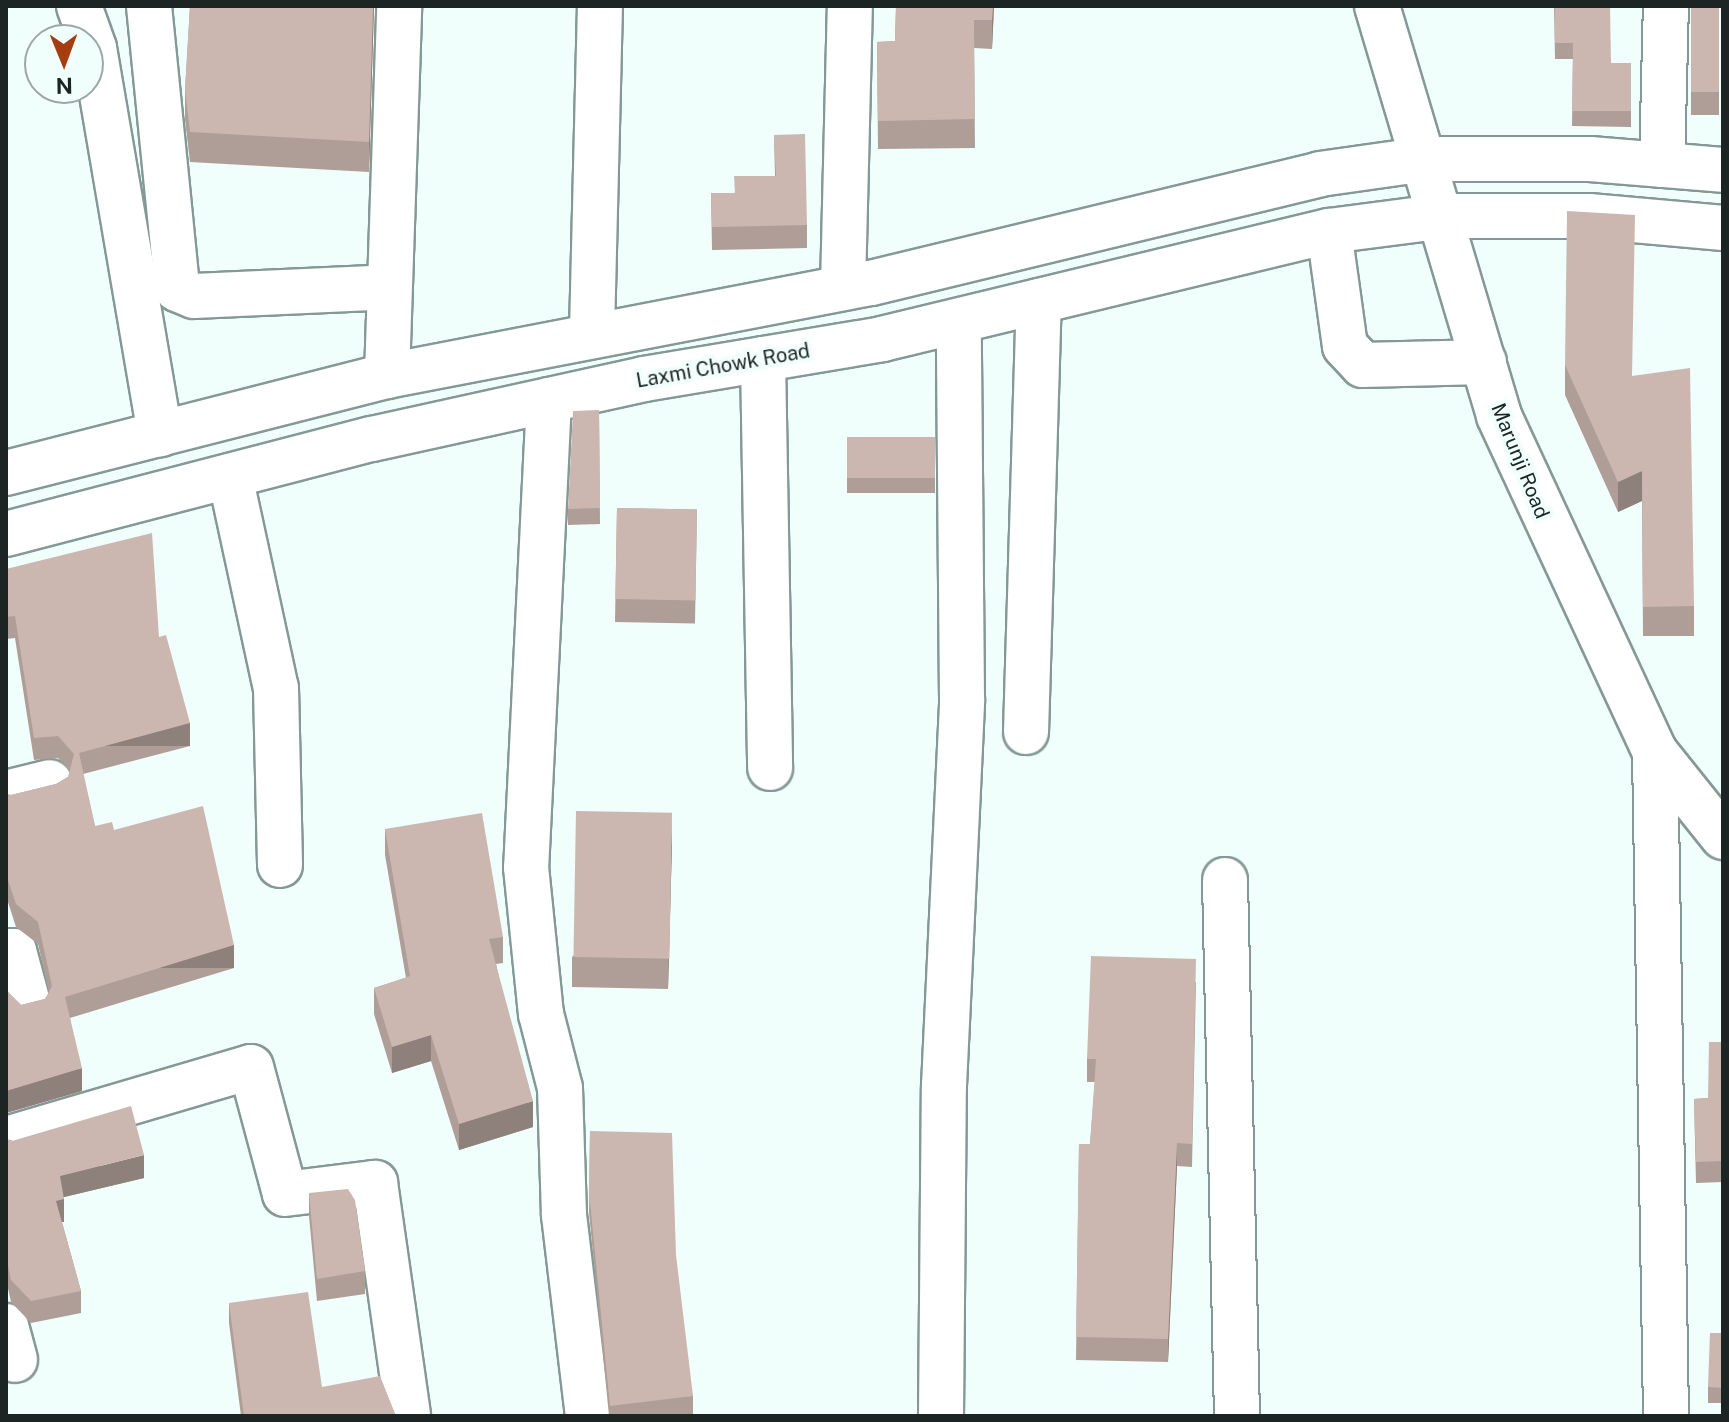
<!DOCTYPE html>
<style>
body{margin:0}
#map{position:relative;width:1729px;height:1422px;overflow:hidden;background:#f0fefc;font-family:"Public Sans",sans-serif}
div>[style]{position:absolute}
[style*='--x']{left:calc(var(--x)*1px);top:calc(var(--y)*1px);width:calc(var(--w)*1px);rotate:calc(var(--a)*1deg)}
.roads{filter:drop-shadow(2px 0 #849995) drop-shadow(-2px 0 #849995) drop-shadow(0 2px #849995) drop-shadow(0 -2px #849995)}
.minor>*{height:44px;margin:-22px;padding:0 22px;transform-origin:22px;border-radius:22px;background:#fff}
.major>*{height:44px;margin:-22px;padding:0 22px;transform-origin:22px;border-radius:22px;background:#fff}
.wall>*{inset:0;background:#af9d97;transform-origin:0 0}
.shaded-wall>*{inset:0;background:#8e807b;transform-origin:0 0}
.building>*{inset:0;background:#cbb7b0;transform-origin:0 0}
span{translate:-50% -50%;white-space:nowrap;text-align:center;line-height:1.15;-webkit-text-stroke:8px #f0fefc;paint-order:stroke}
.street-label{font-size:20px;color:#1d2524}
.frame{position:absolute;inset:0;border:8px solid #1d2524;pointer-events:none}
.north{position:absolute;left:24px;top:24px;width:80px;height:80px;box-sizing:border-box;background:#f0fefc;border:2px solid #9ca7a6;border-radius:50%;rotate:179deg;font-size:22px;font-weight:700;line-height:32px;text-align:center;color:#1d2524}
.north::after{content:'';display:block;margin:auto;width:28px;height:36px;background:#a43e11;clip-path:polygon(50% 0,100% 100%,50% 72%,0 100%)}
</style>
<div id="map">
<div class="roads">
<div class="minor">
<div style="--x:79;--y:6;--w:45;--a:70.3"></div>
<div style="--x:94;--y:48;--w:392;--a:80.3"></div>
<div style="--x:149;--y:6;--w:284;--a:84.3"></div>
<div style="--x:177;--y:289;--w:18;--a:22"></div>
<div style="--x:194;--y:296;--w:195;--a:-2.6"></div>
<div style="--x:1377;--y:6;--w:428;--a:73.4"></div>
<div style="--x:1499;--y:416;--w:370;--a:65.1"></div>
<div style="--x:1655;--y:752;--w:109;--a:51.3"></div>
<div style="--x:1662;--y:165;--w:159;--a:-88.6"></div>
<div style="--x:1329;--y:231;--w:116;--a:82.1"></div>
<div style="--x:1345;--y:346;--w:26;--a:47"></div>
<div style="--x:1363;--y:365;--w:121;--a:-1.4"></div>
<div style="--x:843;--y:287;--w:281;--a:-88.6"></div>
<div style="--x:592;--y:332;--w:326;--a:-88.6"></div>
<div style="--x:763;--y:359;--w:409;--a:89"></div>
<div style="--x:387;--y:376;--w:370;--a:-88.1"></div>
<div style="--x:549;--y:400;--w:468;--a:92.8"></div>
<div style="--x:526;--y:867;--w:148;--a:84.2"></div>
<div style="--x:541;--y:1014;--w:76;--a:75.6"></div>
<div style="--x:560;--y:1088;--w:127;--a:88.2"></div>
<div style="--x:564;--y:1215;--w:202;--a:83.2"></div>
<div style="--x:230;--y:476;--w:217;--a:77.8"></div>
<div style="--x:276;--y:688;--w:177;--a:88.7"></div>
<div style="--x:1026;--y:732;--w:431;--a:-88.3"></div>
<div style="--x:1655;--y:752;--w:664;--a:89.05"></div>
<div style="--x:6;--y:793;--w:45;--a:-14"></div>
<div style="--x:1225;--y:880;--w:536;--a:88.72"></div>
<div style="--x:6;--y:951;--w:8;--a:0"></div>
<div style="--x:14;--y:951;--w:54;--a:74.9"></div>
<div style="--x:6;--y:1139;--w:255;--a:-16.4"></div>
<div style="--x:251;--y:1067;--w:131;--a:75"></div>
<div style="--x:285;--y:1194;--w:91;--a:-7"></div>
<div style="--x:375;--y:1183;--w:235;--a:81.9"></div>
<div style="--x:6;--y:1326;--w:35;--a:75"></div>
<div style="--x:941;--y:1416;--w:330;--a:-89.5"></div>
<div style="--x:944;--y:1086;--w:387;--a:-87.3"></div>
<div style="--x:962;--y:699;--w:378;--a:-90.5"></div>
</div>
<div class="major">
<div style="--x:6;--y:473;--w:393;--a:-14.3"></div>
<div style="--x:387;--y:376;--w:493;--a:-10.9"></div>
<div style="--x:871;--y:283;--w:462;--a:-13.6"></div>
<div style="--x:1320;--y:174;--w:107;--a:-8.1"></div>
<div style="--x:1426;--y:159;--w:164;--a:0"></div>
<div style="--x:1590;--y:159;--w:133;--a:4.7"></div>
<div style="--x:6;--y:534;--w:378;--a:-14.6"></div>
<div style="--x:372;--y:439;--w:279;--a:-12.4"></div>
<div style="--x:644;--y:379;--w:241;--a:-9.5"></div>
<div style="--x:882;--y:339;--w:460;--a:-13.6"></div>
<div style="--x:1329;--y:231;--w:116;--a:-7.4"></div>
<div style="--x:1444;--y:216;--w:145;--a:0"></div>
<div style="--x:1589;--y:216;--w:135;--a:5.1"></div>
</div>
</div>
<div class="wall">
<div style="clip-path:polygon(190px 6px,374px 6px,369px 172px,190px 162px,185px 120px,185px 90px)"></div>
<div style="clip-path:polygon(896px 6px,994px 6px,992px 49px,974px 48px,975px 148px,878px 149px,877px 42px,895px 41px)"></div>
<div style="clip-path:polygon(1554px 6px,1611px 63px,1631px 63px,1631px 127px,1572px 126px,1573px 59px,1555px 59px)"></div>
<div style="left:1691px;top:6px;width:28px;height:109px"></div>
<div style="clip-path:polygon(774px 135px,807px 225px,807px 248px,712px 250px,711px 193px,734px 193px,775px 176px)"></div>
<div style="clip-path:polygon(1565px 365px,1632px 376px,1694px 606px,1694px 636px,1643px 636px,1642px 501px,1618px 512px,1565px 395px)"></div>
<div style="clip-path:polygon(599px 410px,600px 524px,568px 525px,568px 509px)"></div>
<div style="left:935px;top:437px;width:56px;height:88px;rotate:90deg"></div>
<div style="left:617px;top:508px;width:80px;height:114px;rotate:1deg"></div>
<div style="clip-path:polygon(6px 569px,159px 637px,190px 746px,83px 774px,95px 826px,114px 830px,234px 968px,70px 1018px,82px 1091px,6px 1113px,6px 990px,21px 1005px,45px 999px,49px 993px,38px 944px,16px 927px,6px 896px,6px 794px,11px 795px,56px 784px,68px 777px,70px 771px,58px 758px,34px 760px,15px 638px,6px 639px)"></div>
<div style="clip-path:polygon(385px 829px,503px 937px,503px 963px,496px 964px,533px 1127px,459px 1150px,431px 1061px,392px 1073px,374px 1014px,374px 988px,406px 978px,385px 855px)"></div>
<div style="clip-path:polygon(672px 843px,668px 989px,572px 987px,572px 957px)"></div>
<div style="clip-path:polygon(1196px 982px,1192px 1167px,1177px 1166px,1168px 1362px,1076px 1360px,1079px 1144px,1090px 1144px,1095px 1082px,1087px 1082px,1087px 1059px)"></div>
<div style="clip-path:polygon(1723px 1042px,1723px 1182px,1696px 1183px,1694px 1099px,1708px 1098px)"></div>
<div style="clip-path:polygon(590px 1131px,693px 1396px,693px 1416px,609px 1416px,589px 1213px)"></div>
<div style="clip-path:polygon(6px 1139px,144px 1178px,64px 1197px,64px 1222px,62px 1222px,81px 1291px,81px 1313px,31px 1323px,11px 1302px,6px 1279px)"></div>
<div style="clip-path:polygon(309px 1193px,365px 1271px,365px 1294px,317px 1301px,309px 1216px)"></div>
<div style="clip-path:polygon(229px 1303px,322px 1387px,396px 1416px,241px 1416px,229px 1323px)"></div>
<div style="clip-path:polygon(1723px 1333px,1723px 1403px,1708px 1403px,1708px 1387px)"></div>
</div>
<div class="shaded-wall">
<div style="clip-path:polygon(373px 6px,374px 6px,369px 172px,369px 142px)"></div>
<div style="clip-path:polygon(993px 6px,994px 6px,992px 49px,992px 20px)"></div>
<div style="clip-path:polygon(1642px 471px,1642px 501px,1618px 512px,1618px 482px)"></div>
<div style="left:190px;top:723px;width:23px;height:115px;rotate:90deg"></div>
<div style="clip-path:polygon(672px 813px,672px 843px,668px 989px,668px 959px)"></div>
<div style="left:234px;top:945px;width:23px;height:177px;rotate:90deg"></div>
<div style="clip-path:polygon(431px 1035px,431px 1061px,392px 1073px,392px 1047px)"></div>
<div style="clip-path:polygon(82px 1068px,82px 1091px,6px 1113px,6px 1091px)"></div>
<div style="clip-path:polygon(533px 1101px,533px 1127px,459px 1150px,459px 1124px)"></div>
<div style="clip-path:polygon(1177px 1143px,1177px 1166px,1168px 1362px,1168px 1339px)"></div>
<div style="clip-path:polygon(144px 1155px,144px 1178px,60px 1198px,60px 1176px)"></div>
<div style="left:64px;top:1199px;width:23px;height:8px;rotate:90deg"></div>
</div>
<div class="building">
<div style="clip-path:polygon(190px 6px,373px 6px,369px 142px,190px 132px,185px 90px)"></div>
<div style="clip-path:polygon(896px 6px,993px 6px,992px 20px,974px 20px,975px 119px,878px 121px,877px 42px,895px 41px)"></div>
<div style="clip-path:polygon(1555px 6px,1610px 6px,1611px 63px,1631px 63px,1631px 111px,1572px 111px,1573px 43px,1555px 43px)"></div>
<div style="left:1691px;top:6px;width:28px;height:86px"></div>
<div style="clip-path:polygon(805px 134px,807px 225px,712px 227px,711px 193px,735px 193px,734px 176px,776px 176px,774px 135px)"></div>
<div style="clip-path:polygon(1567px 211px,1635px 215px,1632px 376px,1690px 368px,1694px 606px,1643px 607px,1642px 471px,1618px 482px,1565px 365px)"></div>
<div style="clip-path:polygon(599px 410px,600px 508px,568px 509px,573px 411px)"></div>
<div style="left:935px;top:437px;width:41px;height:88px;rotate:90deg"></div>
<div style="left:617px;top:508px;width:80px;height:91px;rotate:1deg"></div>
<div style="clip-path:polygon(152px 533px,159px 637px,166px 635px,190px 723px,79px 753px,95px 826px,112px 822px,114px 830px,203px 806px,234px 945px,65px 997px,82px 1068px,6px 1091px,6px 990px,21px 1005px,45px 999px,52px 986px,38px 922px,16px 904px,6px 874px,6px 794px,11px 795px,56px 784px,68px 777px,74px 754px,58px 736px,34px 738px,15px 616px,6px 617px,6px 569px)"></div>
<div style="left:576px;top:811px;width:96px;height:146px;rotate:1deg"></div>
<div style="clip-path:polygon(482px 813px,503px 937px,489px 939px,533px 1101px,459px 1124px,431px 1035px,392px 1047px,374px 988px,410px 976px,385px 829px)"></div>
<div style="clip-path:polygon(1091px 956px,1196px 959px,1192px 1144px,1177px 1143px,1168px 1339px,1076px 1337px,1079px 1144px,1090px 1144px,1096px 1059px,1087px 1059px)"></div>
<div style="clip-path:polygon(1709px 1042px,1723px 1042px,1723px 1161px,1696px 1162px,1694px 1099px,1708px 1098px)"></div>
<div style="clip-path:polygon(131px 1106px,144px 1155px,60px 1176px,64px 1199px,56px 1201px,81px 1291px,31px 1301px,11px 1280px,6px 1256px,6px 1139px,12px 1141px)"></div>
<div style="clip-path:polygon(590px 1131px,672px 1133px,676px 1255px,693px 1396px,610px 1406px,589px 1192px)"></div>
<div style="clip-path:polygon(348px 1189px,355px 1200px,365px 1271px,317px 1279px,309px 1193px)"></div>
<div style="clip-path:polygon(308px 1292px,322px 1387px,380px 1376px,396px 1416px,244px 1416px,229px 1303px)"></div>
<div style="clip-path:polygon(1710px 1333px,1723px 1333px,1723px 1388px,1708px 1387px)"></div>
</div>
<div class="street-label">
<span style="left:723px;top:366px;rotate:-10deg">Laxmi Chowk Road</span>
<span style="left:1520px;top:461px;rotate:68deg">Marunji Road</span>
</div>
<div class="frame"></div>
<div class="north">N</div>
</div>
